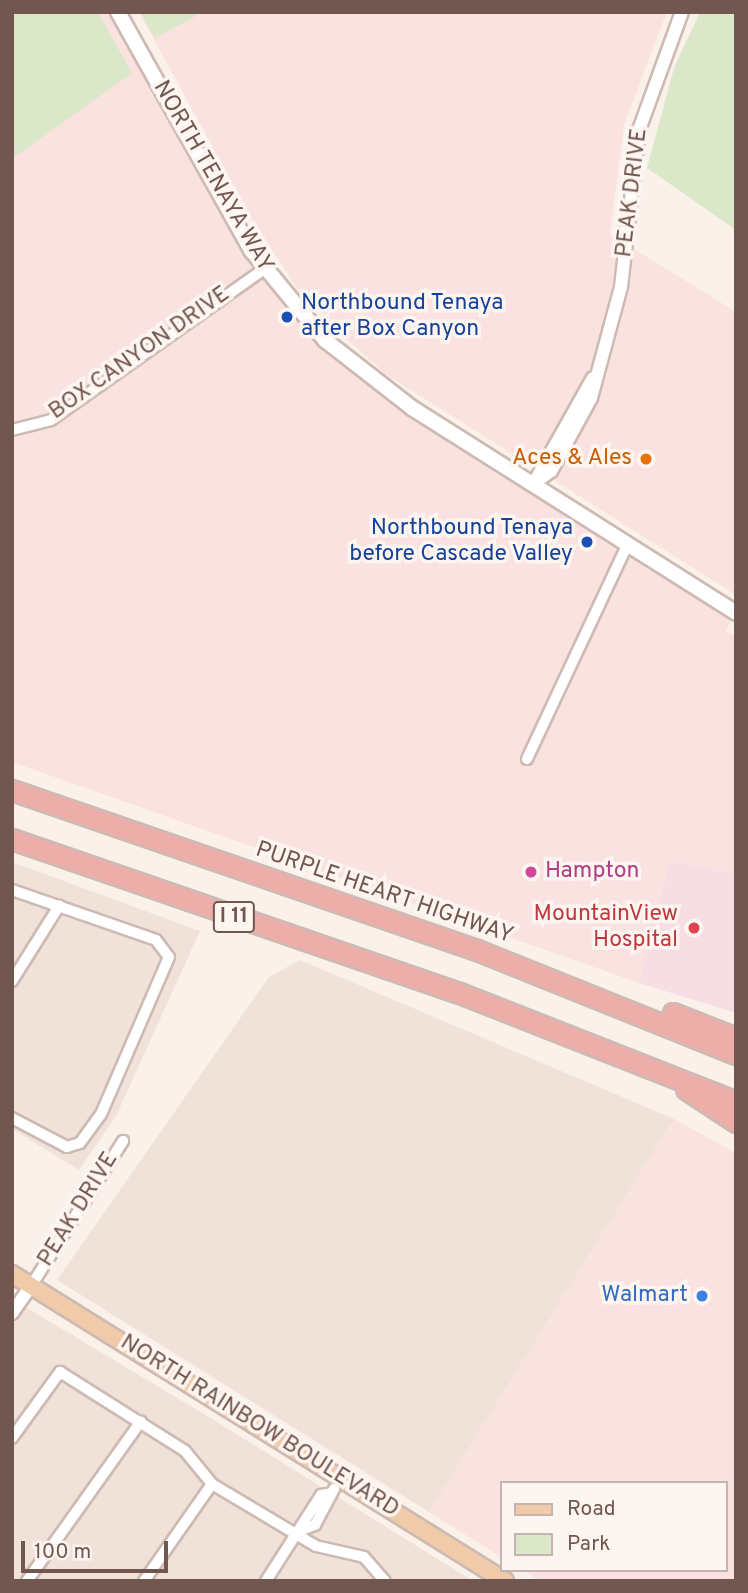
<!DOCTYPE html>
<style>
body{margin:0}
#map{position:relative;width:748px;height:1593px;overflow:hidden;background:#faf1ea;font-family:Overpass,sans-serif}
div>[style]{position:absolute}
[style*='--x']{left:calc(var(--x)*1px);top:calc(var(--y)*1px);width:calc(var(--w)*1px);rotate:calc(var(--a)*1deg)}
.residential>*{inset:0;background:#f1e2d9}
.commercial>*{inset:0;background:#f9e2df}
.medical>*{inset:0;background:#f7dee5}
.green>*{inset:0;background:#dbe7c9}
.roads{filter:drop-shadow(2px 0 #cdbab3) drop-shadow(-2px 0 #cdbab3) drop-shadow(0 2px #cdbab3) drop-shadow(0 -2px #cdbab3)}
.minor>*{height:10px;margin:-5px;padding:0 5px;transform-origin:5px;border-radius:5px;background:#fff}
.tertiary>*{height:12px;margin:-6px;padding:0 6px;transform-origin:6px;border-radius:6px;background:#fff}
.secondary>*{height:14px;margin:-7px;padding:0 7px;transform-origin:7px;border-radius:7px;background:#fff}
.primary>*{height:16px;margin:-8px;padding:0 8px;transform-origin:8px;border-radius:8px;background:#f1caaa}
.motorway>*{height:19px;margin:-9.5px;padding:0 9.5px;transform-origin:9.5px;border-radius:9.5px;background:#edada8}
.dots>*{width:19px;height:19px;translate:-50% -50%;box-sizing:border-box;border:4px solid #fdf5f0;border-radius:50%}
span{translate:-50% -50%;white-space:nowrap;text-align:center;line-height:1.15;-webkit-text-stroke:7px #fdf5f0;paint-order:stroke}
.shield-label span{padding:2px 5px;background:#fdf5f0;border:2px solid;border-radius:5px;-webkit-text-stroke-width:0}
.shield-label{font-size:21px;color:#725650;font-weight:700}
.street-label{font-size:23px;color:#725650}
.transit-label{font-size:23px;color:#164399}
.left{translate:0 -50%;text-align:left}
.right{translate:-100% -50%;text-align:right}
.food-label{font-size:23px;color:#c56008}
.hotel-label{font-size:23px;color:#b23c85}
.health-label{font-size:23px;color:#be3a42}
.shop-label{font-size:23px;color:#366cbe}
.frame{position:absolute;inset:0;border:14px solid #725650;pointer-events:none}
.legend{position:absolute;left:500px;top:1481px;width:228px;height:91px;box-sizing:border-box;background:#fdf5f0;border:2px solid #c5b5b0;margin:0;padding:9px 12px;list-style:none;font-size:21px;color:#725650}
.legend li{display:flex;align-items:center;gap:14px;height:35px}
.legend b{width:35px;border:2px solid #c5b5b0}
.scale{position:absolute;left:21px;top:1541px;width:147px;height:32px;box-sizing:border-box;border:4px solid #725650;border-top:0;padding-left:9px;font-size:21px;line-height:24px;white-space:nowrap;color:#725650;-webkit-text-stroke:5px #fdf5f0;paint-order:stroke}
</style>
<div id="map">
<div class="residential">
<div style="clip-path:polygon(12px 862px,200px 931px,116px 1116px,79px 1170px,12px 1129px)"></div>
<div style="clip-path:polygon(300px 960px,674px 1119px,429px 1512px,57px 1280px,269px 977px)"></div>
<div style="clip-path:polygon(12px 1299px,209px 1417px,473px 1581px,12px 1581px)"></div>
</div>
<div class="commercial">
<div style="clip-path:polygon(12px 12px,113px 12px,236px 225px,335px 349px,733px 612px,726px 632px,736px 636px,736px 874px,670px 861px,639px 983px,12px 762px)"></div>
<div style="clip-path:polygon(139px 12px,667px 12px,624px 125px,610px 234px,736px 312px,736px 595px,387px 375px,338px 331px,296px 287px,251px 217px)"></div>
<div style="clip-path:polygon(674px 1119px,736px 1153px,736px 1581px,540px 1581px,523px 1570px,725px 1570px,725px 1483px,501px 1483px,501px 1557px,429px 1512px)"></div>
</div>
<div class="medical">
<div style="clip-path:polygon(670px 861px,736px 874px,736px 1013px,639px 983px)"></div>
</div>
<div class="green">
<div style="clip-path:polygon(12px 12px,98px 12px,132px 73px,12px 159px)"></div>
<div style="clip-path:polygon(140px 12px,203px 12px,155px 38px)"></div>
<div style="clip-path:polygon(700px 12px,736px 12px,736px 230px,647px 168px,674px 68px)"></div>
</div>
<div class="roads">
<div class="minor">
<div style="--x:12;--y:430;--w:40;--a:-14.4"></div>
<div style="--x:51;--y:420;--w:261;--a:-35.3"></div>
<div style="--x:527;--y:759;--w:235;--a:-64.9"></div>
<div style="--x:12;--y:890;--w:152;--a:19.1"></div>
<div style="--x:156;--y:940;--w:21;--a:53"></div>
<div style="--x:169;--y:957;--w:171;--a:113.4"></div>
<div style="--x:101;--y:1114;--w:36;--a:126"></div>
<div style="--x:80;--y:1143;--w:14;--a:163"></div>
<div style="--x:67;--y:1147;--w:62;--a:-152.2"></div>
<div style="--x:12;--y:981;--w:89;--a:-57.9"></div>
<div style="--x:31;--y:1286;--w:172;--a:-57.6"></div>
<div style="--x:12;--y:1438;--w:82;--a:-54"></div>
<div style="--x:60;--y:1372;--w:148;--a:32.3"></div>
<div style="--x:185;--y:1451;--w:43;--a:50.7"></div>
<div style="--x:212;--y:1484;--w:121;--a:30.8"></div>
<div style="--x:316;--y:1546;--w:49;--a:12.9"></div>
<div style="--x:364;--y:1557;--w:32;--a:49"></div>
<div style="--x:304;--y:1529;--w:12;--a:-20"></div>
<div style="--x:315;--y:1525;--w:41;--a:-62.2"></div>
<div style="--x:27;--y:1581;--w:196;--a:-54.5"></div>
<div style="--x:144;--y:1581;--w:118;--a:-55"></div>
<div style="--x:266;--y:1581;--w:102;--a:-57.4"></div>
<div style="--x:321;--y:1495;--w:11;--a:-10"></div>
</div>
<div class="tertiary">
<div style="--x:534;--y:483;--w:21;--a:-35"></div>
<div style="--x:551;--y:471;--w:83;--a:-61.3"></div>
<div style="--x:591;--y:398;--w:115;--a:-74.9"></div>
<div style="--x:621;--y:287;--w:158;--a:-83.5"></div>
<div style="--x:639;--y:130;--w:126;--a:-70"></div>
<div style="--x:534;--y:483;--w:120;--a:-60.7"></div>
<div style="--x:12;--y:1313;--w:33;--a:-55"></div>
</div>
<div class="secondary">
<div style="--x:118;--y:12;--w:273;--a:60.8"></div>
<div style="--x:251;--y:250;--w:117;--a:50.6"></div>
<div style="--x:325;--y:340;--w:110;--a:38"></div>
<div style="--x:412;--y:408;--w:383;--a:32.3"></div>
</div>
<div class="primary">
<div style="--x:12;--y:1274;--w:581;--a:31.91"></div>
</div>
<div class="motorway">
<div style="--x:12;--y:790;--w:492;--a:19"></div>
<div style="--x:477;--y:950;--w:279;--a:21.9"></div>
<div style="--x:12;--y:839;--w:471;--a:19"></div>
<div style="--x:457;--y:992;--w:300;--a:21.5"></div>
<div style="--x:673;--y:1013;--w:68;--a:21.6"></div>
<div style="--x:686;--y:1089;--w:60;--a:33.4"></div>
</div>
</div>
<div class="dots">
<div style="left:287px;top:317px;background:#1a4fb4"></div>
<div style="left:646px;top:459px;background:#e8710a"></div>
<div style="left:587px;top:542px;background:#1a4fb4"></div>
<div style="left:531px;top:872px;background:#d1479c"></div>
<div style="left:694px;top:928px;background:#e0444e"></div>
<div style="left:702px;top:1296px;background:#3f7fe0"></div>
</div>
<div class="shield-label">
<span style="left:234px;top:917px">I 11</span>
</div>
<div class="street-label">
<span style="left:212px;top:177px;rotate:60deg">NORTH TENAYA WAY</span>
<span style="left:633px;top:193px;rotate:-83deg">PEAK DRIVE</span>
<span style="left:140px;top:354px;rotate:-35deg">BOX CANYON DRIVE</span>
<span style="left:384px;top:894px;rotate:19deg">PURPLE HEART HIGHWAY</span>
<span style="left:79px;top:1210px;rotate:-58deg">PEAK DRIVE</span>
<span style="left:259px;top:1427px;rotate:32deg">NORTH RAINBOW BOULEVARD</span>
</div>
<div class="transit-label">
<span class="left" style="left:301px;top:317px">Northbound Tenaya<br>after Box Canyon</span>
<span class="right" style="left:573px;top:542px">Northbound Tenaya<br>before Cascade Valley</span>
</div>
<div class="food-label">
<span class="right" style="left:632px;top:459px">Aces &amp; Ales</span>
</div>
<div class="hotel-label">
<span class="left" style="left:545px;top:872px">Hampton</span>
</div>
<div class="health-label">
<span class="right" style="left:678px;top:928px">MountainView<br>Hospital</span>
</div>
<div class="shop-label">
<span class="right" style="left:688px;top:1296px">Walmart</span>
</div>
<div class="frame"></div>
<ul class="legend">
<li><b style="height:9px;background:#f1caaa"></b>Road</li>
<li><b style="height:19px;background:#dbe7c9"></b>Park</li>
</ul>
<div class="scale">100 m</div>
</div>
